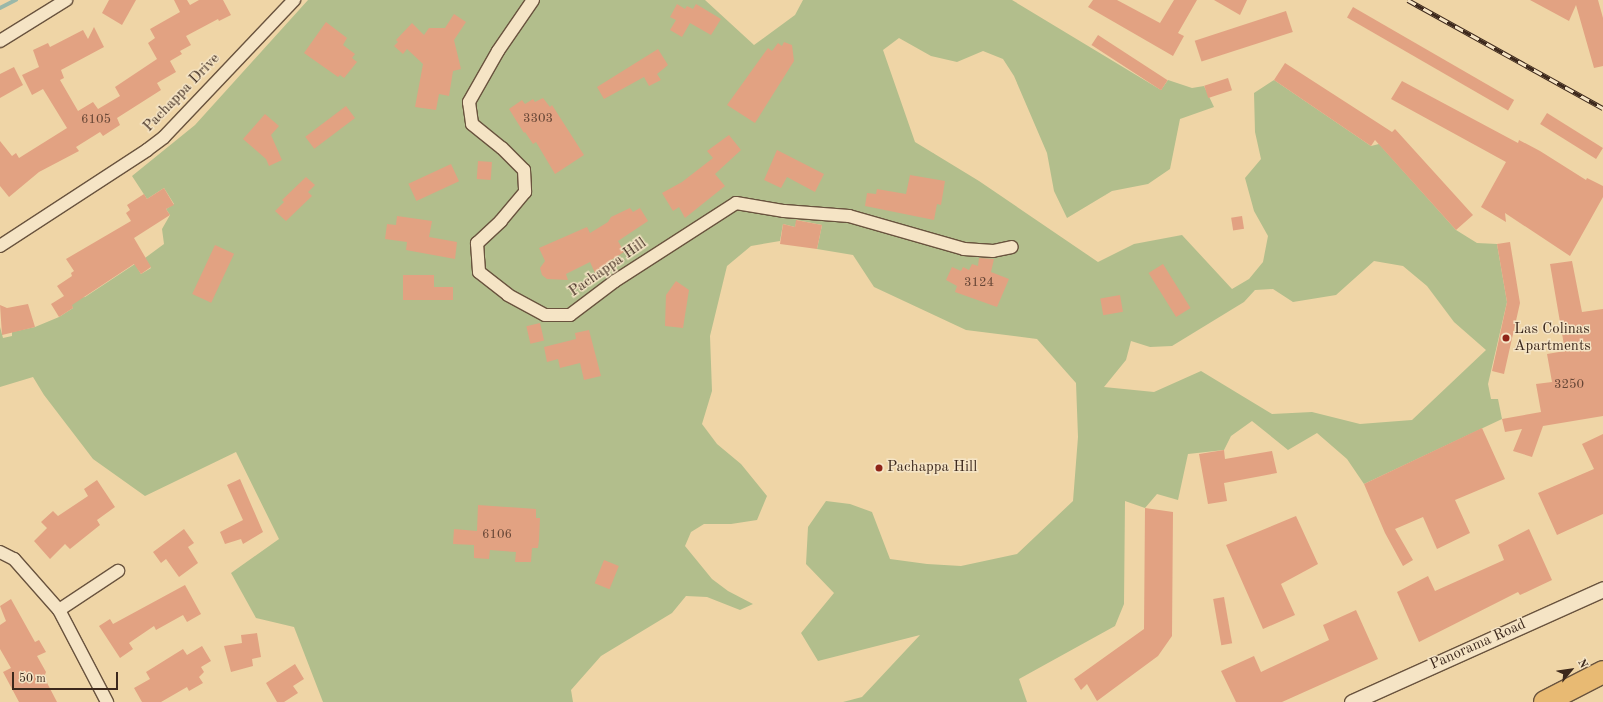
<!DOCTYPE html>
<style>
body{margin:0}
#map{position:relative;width:1603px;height:702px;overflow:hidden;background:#efd5a6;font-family:"Old Standard TT",serif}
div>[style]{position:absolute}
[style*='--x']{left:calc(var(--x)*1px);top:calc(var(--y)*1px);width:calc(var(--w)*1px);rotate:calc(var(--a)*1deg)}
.green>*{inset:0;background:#b2be8c}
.stream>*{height:4px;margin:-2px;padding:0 2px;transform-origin:2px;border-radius:2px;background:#9ab8a9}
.building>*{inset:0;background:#e2a282;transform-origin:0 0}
.roads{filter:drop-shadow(1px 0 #69533e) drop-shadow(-1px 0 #69533e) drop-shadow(0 1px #69533e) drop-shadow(0 -1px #69533e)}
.minor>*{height:12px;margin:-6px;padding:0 6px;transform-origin:6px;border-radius:6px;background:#f5e4c5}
.tertiary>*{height:15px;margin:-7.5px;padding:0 7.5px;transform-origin:7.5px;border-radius:7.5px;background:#f5e4c5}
.motorway>*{height:22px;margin:-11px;padding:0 11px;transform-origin:11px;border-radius:11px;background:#e8ba73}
.rail>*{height:4.5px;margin-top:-2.25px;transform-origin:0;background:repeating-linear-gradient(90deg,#f5e4c5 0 9px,#3c281c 0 18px);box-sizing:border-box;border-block:1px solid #3c281c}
.dots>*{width:11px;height:11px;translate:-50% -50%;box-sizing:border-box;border:2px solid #f5e4c5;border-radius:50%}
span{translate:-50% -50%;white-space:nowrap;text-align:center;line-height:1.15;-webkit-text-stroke:3px #f5e4c5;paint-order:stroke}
.number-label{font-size:13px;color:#664636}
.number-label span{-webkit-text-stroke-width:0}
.street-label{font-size:15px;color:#3c281c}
.poi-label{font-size:15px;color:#3c281c}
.left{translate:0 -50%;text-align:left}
.north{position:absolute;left:1551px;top:650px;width:40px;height:40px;-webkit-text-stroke:3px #f5e4c5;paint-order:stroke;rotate:61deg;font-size:11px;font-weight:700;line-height:16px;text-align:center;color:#3c281c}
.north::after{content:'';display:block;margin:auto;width:14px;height:18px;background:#3c281c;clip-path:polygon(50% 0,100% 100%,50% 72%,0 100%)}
.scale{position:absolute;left:12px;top:672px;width:106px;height:18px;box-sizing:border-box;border:2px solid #3c281c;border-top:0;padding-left:5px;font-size:12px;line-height:14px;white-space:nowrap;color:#3c281c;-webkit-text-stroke:3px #f5e4c5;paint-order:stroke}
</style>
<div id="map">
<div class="green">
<div style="clip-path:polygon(evenodd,308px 0,705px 0,754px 45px,795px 15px,803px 0,1012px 0,1161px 90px,1168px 80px,1192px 88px,1204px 86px,1214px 107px,1180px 119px,1170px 169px,1148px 184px,1112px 191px,1067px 218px,1054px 191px,1047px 153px,1014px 76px,1003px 59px,983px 51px,957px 62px,931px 56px,899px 38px,883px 50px,915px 142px,979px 181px,1098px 262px,1134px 244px,1182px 235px,1232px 289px,1249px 279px,1263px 262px,1268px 236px,1254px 211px,1245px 178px,1261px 159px,1255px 132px,1254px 93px,1274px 80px,1371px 146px,1379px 144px,1456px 230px,1477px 243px,1497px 244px,1507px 302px,1488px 384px,1491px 399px,1498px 399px,1502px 419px,1364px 484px,1347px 459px,1317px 433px,1288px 450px,1252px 421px,1231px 436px,1224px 450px,1188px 454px,1178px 500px,1157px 494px,1145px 508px,1125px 501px,1124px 604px,1115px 626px,1019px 679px,1027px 702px,843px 702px,862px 697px,920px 635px,818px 661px,801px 633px,834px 593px,806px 564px,808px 527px,826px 501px,850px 504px,872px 512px,890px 559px,927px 564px,961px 566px,1017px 554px,1073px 501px,1078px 437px,1076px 383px,1037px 339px,966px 330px,874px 287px,853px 255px,817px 249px,822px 225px,797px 220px,795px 227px,783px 224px,780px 241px,751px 246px,727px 266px,710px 336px,712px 391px,702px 424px,717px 444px,741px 464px,767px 496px,757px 520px,731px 524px,704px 524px,691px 532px,685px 546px,712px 579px,728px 591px,753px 604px,740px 610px,707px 597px,686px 596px,672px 613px,601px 656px,571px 690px,573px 702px,323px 702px,294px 627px,256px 618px,231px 573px,279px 539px,236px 452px,145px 496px,93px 459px,44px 395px,33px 377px,0 387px,0 327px,3px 338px,12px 336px,12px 332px,35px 327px,59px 317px,73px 308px,68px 299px,85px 297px,135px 264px,141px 274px,151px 268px,145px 258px,164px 244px,162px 229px,170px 215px,166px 209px,174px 204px,164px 188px,147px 199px,132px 176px,195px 125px,308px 0,1374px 261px,1403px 266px,1427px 286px,1454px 322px,1486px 350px,1412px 420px,1360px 424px,1312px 412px,1272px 414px,1201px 371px,1154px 392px,1104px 387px,1126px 360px,1131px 341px,1150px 347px,1172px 346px,1244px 302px,1255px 290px,1273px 289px,1293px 302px,1336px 295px,1374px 261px)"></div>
</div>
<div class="stream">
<div style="--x:0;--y:8;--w:18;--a:-27"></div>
</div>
<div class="building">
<div style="clip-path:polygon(109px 0,136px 0,122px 25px,102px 13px)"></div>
<div style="clip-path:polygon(174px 0,187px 0,190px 5px,199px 0,223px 0,231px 15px,219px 21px,218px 19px,186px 36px,191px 45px,180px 51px,182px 54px,170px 61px,176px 72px,157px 83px,161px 90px,117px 118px,120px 125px,103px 136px,100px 132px,76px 147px,79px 151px,39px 172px,9px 197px,0 186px,0 141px,12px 156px,16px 153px,19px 158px,67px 128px,43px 89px,32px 95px,22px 75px,39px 67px,33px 50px,48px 43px,50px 47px,83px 30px,88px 39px,94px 27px,104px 47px,61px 70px,64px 78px,60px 80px,78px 111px,93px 102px,98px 109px,120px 96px,115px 87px,157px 59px,148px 43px,155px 38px,150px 29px,180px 12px)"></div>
<div style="clip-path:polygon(1093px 0,1117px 0,1160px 23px,1174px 0,1197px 0,1178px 33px,1184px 36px,1173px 56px,1088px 7px)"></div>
<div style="clip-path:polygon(1214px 0,1247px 0,1240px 15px)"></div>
<div style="clip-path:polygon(1530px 0,1598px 0,1603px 18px,1603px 66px,1594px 68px,1576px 5px,1569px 21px)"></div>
<div style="clip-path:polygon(677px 4px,685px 9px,687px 6px,693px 9px,696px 4px,721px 19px,711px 35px,690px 23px,682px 37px,670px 30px,676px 20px,670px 17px)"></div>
<div style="left:1353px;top:7px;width:186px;height:12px;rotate:30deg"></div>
<div style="left:1286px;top:11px;width:22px;height:96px;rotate:72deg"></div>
<div style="clip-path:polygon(454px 14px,466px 22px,454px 40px,461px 69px,453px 71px,449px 96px,439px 94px,436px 110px,415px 107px,423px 64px,407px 49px,403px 54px,394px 46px,398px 42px,396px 40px,412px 23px,424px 35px,429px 28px,445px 28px)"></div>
<div style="clip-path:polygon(326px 22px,347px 38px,343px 45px,355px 54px,352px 58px,357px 62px,344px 78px,340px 75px,338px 77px,304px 53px)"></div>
<div style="left:1098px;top:35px;width:83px;height:12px;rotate:33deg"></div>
<div style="clip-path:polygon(784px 42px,792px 45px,794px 61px,755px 123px,727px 105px,768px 48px,772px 51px,778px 43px,782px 46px)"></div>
<div style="clip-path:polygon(658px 49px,668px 65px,657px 74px,661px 80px,649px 86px,644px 77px,604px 99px,597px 87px)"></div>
<div style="clip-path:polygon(1285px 63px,1392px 132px,1395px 129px,1473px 215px,1456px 230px,1375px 140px,1371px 146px,1274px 80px)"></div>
<div style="clip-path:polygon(14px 67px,23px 85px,0 98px,0 74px)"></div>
<div style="left:1228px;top:78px;width:13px;height:25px;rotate:72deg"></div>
<div style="clip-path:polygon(1402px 81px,1518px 143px,1519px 140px,1540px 151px,1586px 180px,1587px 178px,1603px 186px,1603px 197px,1570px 256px,1505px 213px,1506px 222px,1481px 207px,1506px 162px,1391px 99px)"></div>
<div style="clip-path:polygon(543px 98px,550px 107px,552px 105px,584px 155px,555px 174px,536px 142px,533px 144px,525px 132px,524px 133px,509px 109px,522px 100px,525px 104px,533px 99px,535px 102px)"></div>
<div style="left:346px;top:106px;width:15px;height:51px;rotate:53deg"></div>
<div style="left:1547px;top:113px;width:66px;height:13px;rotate:32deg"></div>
<div style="clip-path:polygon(265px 114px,279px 126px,271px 135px,282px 160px,269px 166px,266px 159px,243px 139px)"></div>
<div style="clip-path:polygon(729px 135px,741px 150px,715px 174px,725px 186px,685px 218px,679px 207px,673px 211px,662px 193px,682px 182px,713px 158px,707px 151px)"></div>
<div style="clip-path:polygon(777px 150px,824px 174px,815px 192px,787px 177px,781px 188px,764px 180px)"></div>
<div style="left:478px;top:161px;width:14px;height:18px;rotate:4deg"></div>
<div style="left:451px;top:164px;width:19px;height:47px;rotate:65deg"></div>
<div style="clip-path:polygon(910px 175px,945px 181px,941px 205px,937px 204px,934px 220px,865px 206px,867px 193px,876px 194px,877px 189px,906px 194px)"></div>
<div style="clip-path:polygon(306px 177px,315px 185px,308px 192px,312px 196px,286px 221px,275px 211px,284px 202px,282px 200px)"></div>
<div style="clip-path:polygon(164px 188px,174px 205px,166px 209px,170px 215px,134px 238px,151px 267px,141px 274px,134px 264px,72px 305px,73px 308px,59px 317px,51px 304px,64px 296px,57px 286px,72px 276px,71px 273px,74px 271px,66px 259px,131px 221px,126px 213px,130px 210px,127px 205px,144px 194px,147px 199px)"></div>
<div style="clip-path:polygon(630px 208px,633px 212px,640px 208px,648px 221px,618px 241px,624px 252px,608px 262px,610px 266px,595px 273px,590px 262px,566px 274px,568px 280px,547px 279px,542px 275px,540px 268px,545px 261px,539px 248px,587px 227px,590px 233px,608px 222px,611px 217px)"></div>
<div style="clip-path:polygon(397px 216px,432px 221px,429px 237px,457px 242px,455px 259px,406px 250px,407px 242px,385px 239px,387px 224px,396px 225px)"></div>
<div style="left:1242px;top:216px;width:13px;height:11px;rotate:81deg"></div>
<div style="clip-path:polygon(796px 220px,822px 225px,817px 249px,780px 244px,783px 224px,795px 227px)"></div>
<div style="clip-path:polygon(1510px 242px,1520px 303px,1504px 374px,1492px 371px,1507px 302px,1497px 244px)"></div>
<div style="left:215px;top:245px;width:21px;height:54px;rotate:25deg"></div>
<div style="clip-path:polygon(979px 258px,994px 259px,991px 272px,1009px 279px,997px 307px,955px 292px,957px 286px,946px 280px,952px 267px,961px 271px,963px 267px,969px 270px,972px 264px,978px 266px)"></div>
<div style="clip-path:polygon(1572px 261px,1582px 312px,1603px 309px,1603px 416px,1543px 426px,1532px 457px,1513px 451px,1522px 429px,1505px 432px,1502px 419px,1541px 412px,1536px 384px,1552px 382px,1547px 354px,1565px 351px,1550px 264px)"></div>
<div style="left:1163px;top:264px;width:52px;height:17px;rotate:58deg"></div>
<div style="clip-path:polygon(403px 275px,434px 275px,434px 287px,453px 287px,453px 300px,403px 300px)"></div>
<div style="clip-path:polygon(676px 281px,689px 290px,683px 328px,665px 326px,666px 295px)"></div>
<div style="left:1120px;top:295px;width:17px;height:20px;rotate:80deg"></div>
<div style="clip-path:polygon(28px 304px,35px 327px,2px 335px,0 305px,7px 308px)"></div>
<div style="left:540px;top:323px;width:18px;height:14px;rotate:77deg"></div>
<div style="clip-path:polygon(589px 330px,601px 376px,584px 380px,580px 363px,560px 368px,558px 359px,547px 362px,544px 347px,576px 339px,575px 333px)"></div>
<div style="clip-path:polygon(1482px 428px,1505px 479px,1455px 500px,1470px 533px,1437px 549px,1423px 517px,1395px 529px,1413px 560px,1403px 566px,1385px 533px,1364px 484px)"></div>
<div style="clip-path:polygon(1603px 434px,1603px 514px,1557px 535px,1538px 493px,1594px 469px,1582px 444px)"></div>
<div style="clip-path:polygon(1224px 450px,1225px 459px,1272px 451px,1277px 473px,1224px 483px,1227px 501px,1208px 504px,1199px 454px)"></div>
<div style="clip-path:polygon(240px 479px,263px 532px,243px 544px,241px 539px,225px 544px,220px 532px,243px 520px,227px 485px)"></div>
<div style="clip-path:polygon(97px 480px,115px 507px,97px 520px,100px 525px,70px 549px,65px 544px,50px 559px,34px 541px,47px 528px,41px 522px,53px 511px,58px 516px,88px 496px,84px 489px)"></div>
<div style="clip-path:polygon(478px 505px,536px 509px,536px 518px,540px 518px,539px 540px,538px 548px,532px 548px,531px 562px,515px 562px,516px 552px,490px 550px,489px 559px,474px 558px,474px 545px,453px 544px,454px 529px,477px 531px)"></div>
<div style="clip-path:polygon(1145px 508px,1173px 512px,1172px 636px,1158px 656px,1097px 701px,1087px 684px,1081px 690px,1074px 679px,1144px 629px)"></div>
<div style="clip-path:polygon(1296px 516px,1318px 564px,1281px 584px,1295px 615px,1263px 629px,1226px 545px)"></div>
<div style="clip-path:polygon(184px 529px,194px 543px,188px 547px,198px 563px,179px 577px,166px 559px,161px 563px,153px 552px)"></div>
<div style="clip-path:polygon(1529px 529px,1552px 580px,1520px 595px,1518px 592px,1419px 642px,1397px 592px,1428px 576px,1435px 591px,1504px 560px,1498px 545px)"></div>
<div style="left:604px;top:560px;width:16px;height:25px;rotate:22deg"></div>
<div style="clip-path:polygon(185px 585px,201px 614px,187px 622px,183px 615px,156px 630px,154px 626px,129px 643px,133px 649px,120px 658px,99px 626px,110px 619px,113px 624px)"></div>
<div style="left:1224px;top:597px;width:47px;height:11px;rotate:80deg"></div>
<div style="clip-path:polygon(11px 599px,35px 642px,39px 640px,46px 652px,37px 656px,46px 672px,44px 677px,57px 702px,19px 702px,3px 672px,11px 668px,0 649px,0 625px,6px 621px,0 606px)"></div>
<div style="clip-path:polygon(1356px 610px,1378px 659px,1282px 702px,1236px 702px,1221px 671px,1254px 656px,1261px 672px,1329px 640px,1323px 625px)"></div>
<div style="clip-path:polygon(257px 633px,261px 657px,252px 659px,253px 666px,231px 672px,224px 646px,242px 643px,241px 635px)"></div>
<div style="clip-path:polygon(202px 646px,211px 661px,201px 667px,204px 672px,199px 677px,203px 683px,189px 691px,187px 687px,161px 702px,142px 702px,134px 688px,150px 679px,146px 672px,183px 649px,187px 655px)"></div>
<div style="clip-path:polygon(295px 664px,304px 679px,293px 686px,298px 693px,284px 702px,277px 702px,266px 683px)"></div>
</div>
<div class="roads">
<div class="minor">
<div style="--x:533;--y:0;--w:62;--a:124.5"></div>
<div style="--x:498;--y:51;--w:59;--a:119.6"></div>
<div style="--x:469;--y:102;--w:22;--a:82"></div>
<div style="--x:472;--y:124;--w:38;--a:39"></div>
<div style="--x:502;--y:148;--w:31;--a:45"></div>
<div style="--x:524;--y:170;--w:22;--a:87"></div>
<div style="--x:525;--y:192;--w:38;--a:130"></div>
<div style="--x:501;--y:221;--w:33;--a:137"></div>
<div style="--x:477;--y:243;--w:29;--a:86"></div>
<div style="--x:479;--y:272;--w:37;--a:38"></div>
<div style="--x:508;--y:295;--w:42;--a:28.4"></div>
<div style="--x:545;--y:315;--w:25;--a:0"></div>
<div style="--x:570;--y:315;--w:56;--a:-37.1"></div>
<div style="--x:615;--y:281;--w:144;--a:-32.8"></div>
<div style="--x:736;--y:203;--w:49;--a:9.5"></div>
<div style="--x:784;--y:211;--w:65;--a:4.4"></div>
<div style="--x:849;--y:216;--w:120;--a:16"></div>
<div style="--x:964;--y:249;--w:29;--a:4"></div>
<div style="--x:993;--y:251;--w:19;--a:-12"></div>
<div style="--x:0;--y:41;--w:78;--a:-31.8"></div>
<div style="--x:0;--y:246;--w:176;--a:-33.1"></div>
<div style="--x:147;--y:150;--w:21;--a:-37"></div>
<div style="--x:164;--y:137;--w:189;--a:-46.5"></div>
<div style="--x:0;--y:552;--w:16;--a:27"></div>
<div style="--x:14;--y:559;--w:68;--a:48.6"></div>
<div style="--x:59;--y:610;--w:104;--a:62.4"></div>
<div style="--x:59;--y:610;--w:71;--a:-33.5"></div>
</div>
<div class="tertiary">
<div style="--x:1352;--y:702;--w:275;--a:-24.2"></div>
</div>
<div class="motorway">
<div style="--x:1545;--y:702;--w:65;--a:-27.3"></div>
</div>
</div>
<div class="rail">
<div style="--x:1408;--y:0;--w:223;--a:29"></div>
</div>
<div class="dots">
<div style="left:1506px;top:338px;background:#8f2418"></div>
<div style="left:879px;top:468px;background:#8f2418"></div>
</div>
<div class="number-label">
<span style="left:538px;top:119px">3303</span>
<span style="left:96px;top:120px">6105</span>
<span style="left:979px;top:283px">3124</span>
<span style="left:1569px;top:385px">3250</span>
<span style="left:497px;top:535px">6106</span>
</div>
<div class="street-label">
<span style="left:182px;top:93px;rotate:-46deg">Pachappa Drive</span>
<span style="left:608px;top:268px;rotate:-35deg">Pachappa Hill</span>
<span style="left:1478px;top:645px;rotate:-24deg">Panorama Road</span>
</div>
<div class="poi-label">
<span class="left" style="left:1514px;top:338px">Las Colinas<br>Apartments</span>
<span class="left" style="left:887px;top:468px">Pachappa Hill</span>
</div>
<div class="north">N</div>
<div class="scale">50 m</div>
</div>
